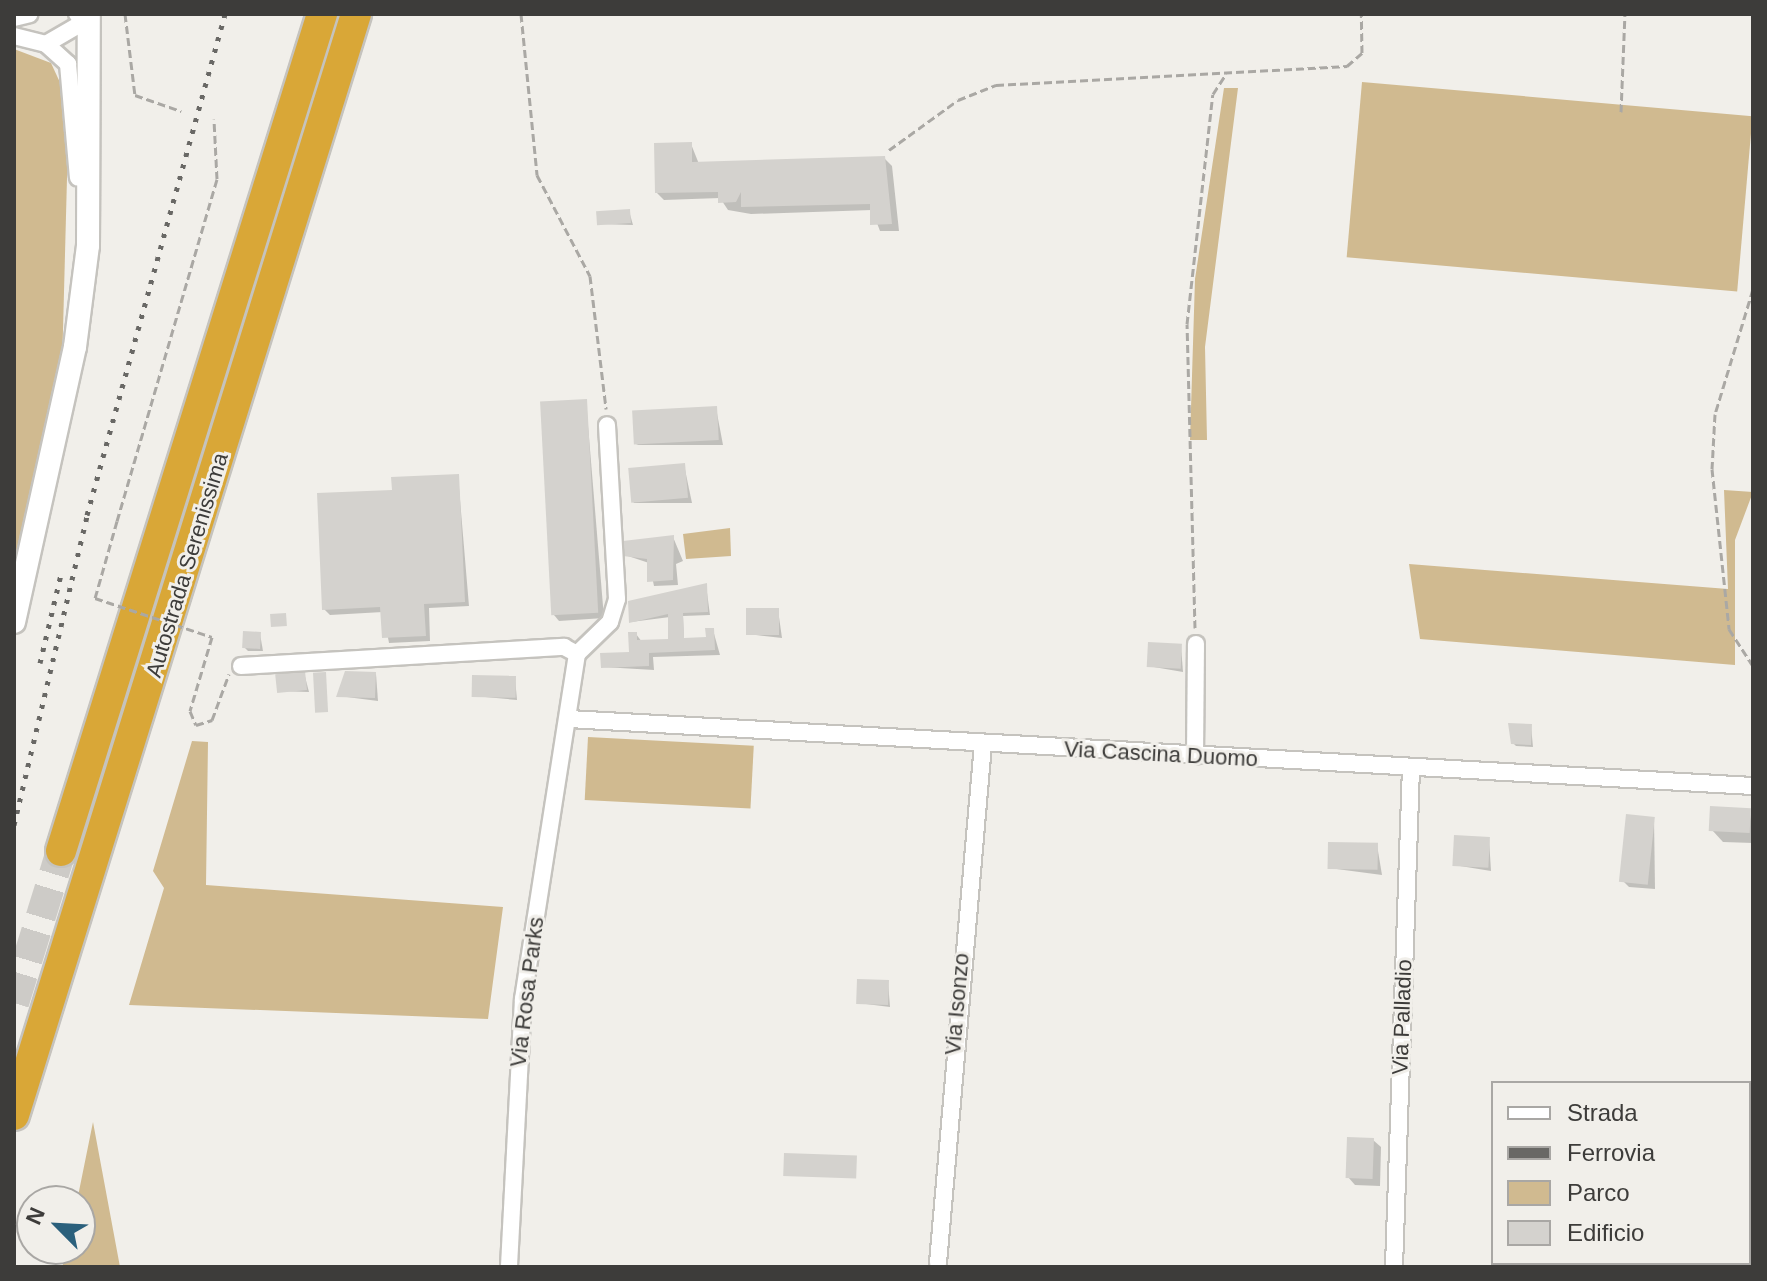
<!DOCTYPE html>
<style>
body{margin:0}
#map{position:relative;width:1767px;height:1281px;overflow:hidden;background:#f1efea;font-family:Arial,sans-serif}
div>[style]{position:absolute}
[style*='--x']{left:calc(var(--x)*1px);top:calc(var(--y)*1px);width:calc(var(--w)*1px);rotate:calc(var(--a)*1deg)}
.green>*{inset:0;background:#d0ba90;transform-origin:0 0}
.shadow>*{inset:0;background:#0003;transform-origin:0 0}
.building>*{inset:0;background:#d4d2ce;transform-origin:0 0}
.motorway-tunnel>*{height:30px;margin-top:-15px;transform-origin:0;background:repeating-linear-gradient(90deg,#cdcbc7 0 30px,transparent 0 45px)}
.path>*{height:3px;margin-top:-1.5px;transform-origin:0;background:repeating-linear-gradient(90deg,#aaa8a4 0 8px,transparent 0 12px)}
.roads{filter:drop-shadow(2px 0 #c5c3be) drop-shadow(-2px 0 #c5c3be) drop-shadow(0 2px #c5c3be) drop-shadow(0 -2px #c5c3be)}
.minor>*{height:16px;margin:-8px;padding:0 8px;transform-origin:8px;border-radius:8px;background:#fff}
.tertiary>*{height:22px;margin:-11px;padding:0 11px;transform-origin:11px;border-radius:11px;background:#fff}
.motorway>*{height:30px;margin:-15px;padding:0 15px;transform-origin:15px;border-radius:15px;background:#d9a737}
.rail>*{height:5px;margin-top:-2.5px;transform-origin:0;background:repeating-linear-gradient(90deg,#696865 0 4px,transparent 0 12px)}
.path-bridge>*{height:3px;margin-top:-1.5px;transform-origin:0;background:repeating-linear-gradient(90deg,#aaa8a4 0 8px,transparent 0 12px)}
span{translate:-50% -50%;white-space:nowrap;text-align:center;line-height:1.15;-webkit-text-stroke:6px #f1efea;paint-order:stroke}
.street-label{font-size:22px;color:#3d3c3a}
.frame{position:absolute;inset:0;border:16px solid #3d3c3a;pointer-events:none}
.legend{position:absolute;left:1491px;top:1081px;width:260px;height:184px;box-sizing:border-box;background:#f1efea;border:2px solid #a9a7a4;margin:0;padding:10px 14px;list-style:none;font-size:24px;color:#3d3c3a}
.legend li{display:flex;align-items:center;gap:16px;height:40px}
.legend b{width:40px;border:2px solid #a9a7a4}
.north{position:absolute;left:16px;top:1185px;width:80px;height:80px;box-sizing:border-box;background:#f1efea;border:2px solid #a9a7a4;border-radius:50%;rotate:294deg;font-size:22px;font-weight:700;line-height:32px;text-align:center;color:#3d3c3a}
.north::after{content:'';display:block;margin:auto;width:28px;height:36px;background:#2b607c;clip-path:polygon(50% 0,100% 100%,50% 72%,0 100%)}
</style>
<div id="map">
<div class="green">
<div style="clip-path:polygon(14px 49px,51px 63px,69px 102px,62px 368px,14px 594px)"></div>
<div style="left:1362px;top:82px;width:392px;height:176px;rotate:5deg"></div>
<div style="clip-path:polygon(1224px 88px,1238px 88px,1205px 347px,1207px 440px,1190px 440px,1195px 279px)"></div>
<div style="clip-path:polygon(1724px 490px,1753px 492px,1735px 540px,1735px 665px,1420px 639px,1409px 564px,1728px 589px)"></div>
<div style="clip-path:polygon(730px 528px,731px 556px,686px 559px,683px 534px)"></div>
<div style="left:588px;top:737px;width:166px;height:63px;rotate:3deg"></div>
<div style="clip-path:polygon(192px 741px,208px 742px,206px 885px,503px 907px,488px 1019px,129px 1005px,164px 888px,153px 871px)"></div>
<div style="clip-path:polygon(93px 1122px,120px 1267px,62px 1267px,68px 1249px,80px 1249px,77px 1201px)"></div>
</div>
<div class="shadow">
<div style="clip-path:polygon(691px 144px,699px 164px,884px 158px,892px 166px,899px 231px,880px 231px,872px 210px,751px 214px,728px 210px,720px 198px,664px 200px,657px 193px)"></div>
<div style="clip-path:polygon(629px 211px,633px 225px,599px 224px)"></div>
<div style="clip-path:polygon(586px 401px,604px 618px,559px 621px,554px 615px)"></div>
<div style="clip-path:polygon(716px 408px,723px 445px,636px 445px)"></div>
<div style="clip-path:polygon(684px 465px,692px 503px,633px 503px)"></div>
<div style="clip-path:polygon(458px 476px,469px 606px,429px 608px,430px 641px,389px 643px,383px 612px,330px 615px,324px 609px,394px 492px)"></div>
<div style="clip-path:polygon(673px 537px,683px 561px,676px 564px,678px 585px,654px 586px,649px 563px,625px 555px)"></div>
<div style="clip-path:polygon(706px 585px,710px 615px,683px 616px,684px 640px,708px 639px,713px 630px,720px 655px,653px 657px,654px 670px,603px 667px,631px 654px,636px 634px,642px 642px,670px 641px,670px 617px,631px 622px)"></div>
<div style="clip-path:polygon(778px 610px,782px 638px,748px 634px)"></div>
<div style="clip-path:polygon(260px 634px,263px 651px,248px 651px,244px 647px)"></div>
<div style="clip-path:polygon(1181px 646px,1183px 672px,1148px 666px)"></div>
<div style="clip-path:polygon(304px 673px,309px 692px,278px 691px)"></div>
<div style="clip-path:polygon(376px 674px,378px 701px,339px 696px)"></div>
<div style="clip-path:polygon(515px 678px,517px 700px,474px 696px)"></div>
<div style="clip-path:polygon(1531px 726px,1533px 747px,1516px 746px,1513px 743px)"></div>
<div style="clip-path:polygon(1750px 810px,1753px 843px,1723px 842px,1712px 830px)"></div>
<div style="clip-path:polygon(1654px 818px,1655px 889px,1629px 887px,1623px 881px)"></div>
<div style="clip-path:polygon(1489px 839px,1491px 871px,1454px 865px)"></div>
<div style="clip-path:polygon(1377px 845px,1382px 875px,1329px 868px)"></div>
<div style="clip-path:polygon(888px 982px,890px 1007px,858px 1003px)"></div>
<div style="clip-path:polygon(1373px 1140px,1381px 1147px,1380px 1186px,1355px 1185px,1348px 1177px)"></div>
<div style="clip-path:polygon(1749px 1261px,1753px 1267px,1711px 1267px,1712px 1263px)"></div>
<div style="left:1596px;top:1263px;width:31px;height:4px"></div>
</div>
<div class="building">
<div style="clip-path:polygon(692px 142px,692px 162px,885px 156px,892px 224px,870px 225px,870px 204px,741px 207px,741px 192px,736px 202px,718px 203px,718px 192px,655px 193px,654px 143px)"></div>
<div style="left:630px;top:209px;width:14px;height:34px;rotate:86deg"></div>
<div style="left:587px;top:399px;width:214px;height:47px;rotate:87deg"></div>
<div style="left:717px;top:406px;width:34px;height:85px;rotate:87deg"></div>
<div style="left:685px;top:463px;width:35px;height:57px;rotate:85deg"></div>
<div style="clip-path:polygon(459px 474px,465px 602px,424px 604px,426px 636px,382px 638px,380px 607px,322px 610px,317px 493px,392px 490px,391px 477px)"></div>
<div style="clip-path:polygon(674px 535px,673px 580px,647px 582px,647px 559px,623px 556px,623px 541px)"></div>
<div style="clip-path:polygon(707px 583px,708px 612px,683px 613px,684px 638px,706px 637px,705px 628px,714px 628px,715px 650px,649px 653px,649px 666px,601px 668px,600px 653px,629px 652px,628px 632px,637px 632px,637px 640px,668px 639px,668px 614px,629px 623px,628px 601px)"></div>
<div style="left:746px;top:608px;width:33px;height:27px"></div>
<div style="left:286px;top:613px;width:13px;height:16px;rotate:86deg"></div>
<div style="left:243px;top:631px;width:18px;height:17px;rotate:3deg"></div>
<div style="left:1148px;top:642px;width:34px;height:25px;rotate:3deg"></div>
<div style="left:305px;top:671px;width:19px;height:30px;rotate:84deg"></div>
<div style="clip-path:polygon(345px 671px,376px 672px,375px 698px,336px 697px)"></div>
<div style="left:326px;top:672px;width:40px;height:13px;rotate:87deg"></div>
<div style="left:472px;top:675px;width:44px;height:22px;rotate:1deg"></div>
<div style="clip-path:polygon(1508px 723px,1532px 724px,1531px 745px,1511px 744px)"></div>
<div style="left:1710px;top:806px;width:41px;height:25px;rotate:3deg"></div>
<div style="left:1626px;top:814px;width:29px;height:68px;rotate:6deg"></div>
<div style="left:1454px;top:835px;width:36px;height:31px;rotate:3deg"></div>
<div style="left:1328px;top:842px;width:50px;height:27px;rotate:1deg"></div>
<div style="left:857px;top:979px;width:32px;height:25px;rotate:2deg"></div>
<div style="left:1347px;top:1137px;width:27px;height:41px;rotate:2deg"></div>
<div style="left:784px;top:1153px;width:73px;height:23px;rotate:2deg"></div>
<div style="clip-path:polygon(1708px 1263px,1748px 1263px,1707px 1267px)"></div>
</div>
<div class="motorway-tunnel">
<div style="--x:14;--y:1003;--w:159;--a:-72.8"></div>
</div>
<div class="path">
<div style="--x:125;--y:14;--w:82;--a:83"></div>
<div style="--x:135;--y:95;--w:49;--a:19.2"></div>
<div style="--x:521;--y:14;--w:162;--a:84.3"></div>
<div style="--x:537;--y:175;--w:114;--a:62.3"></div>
<div style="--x:590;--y:276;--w:134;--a:83.1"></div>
<div style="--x:1621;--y:112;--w:98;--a:-87.7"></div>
<div style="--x:889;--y:150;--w:85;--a:-35.9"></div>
<div style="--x:958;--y:100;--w:41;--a:-21.5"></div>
<div style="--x:996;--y:85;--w:352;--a:-3.1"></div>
<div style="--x:1347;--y:66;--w:20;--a:-41"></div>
<div style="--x:1362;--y:53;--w:39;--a:-91"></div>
<div style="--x:1753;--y:289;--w:131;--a:106.9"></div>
<div style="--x:1715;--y:414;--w:55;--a:93.1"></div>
<div style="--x:1712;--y:469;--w:161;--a:83.9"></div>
<div style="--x:1729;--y:629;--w:44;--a:57"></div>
<div style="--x:117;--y:521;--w:356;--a:-73.7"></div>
<div style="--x:217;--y:179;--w:60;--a:-92.9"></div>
<div style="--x:1195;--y:628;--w:304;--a:-91.5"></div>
<div style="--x:1187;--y:324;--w:231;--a:-83.6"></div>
<div style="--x:1213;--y:94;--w:24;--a:-57"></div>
<div style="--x:196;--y:725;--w:17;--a:-17"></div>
<div style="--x:212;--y:720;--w:49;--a:-69.7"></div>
</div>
<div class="roads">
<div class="minor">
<div style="--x:14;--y:18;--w:16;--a:-14"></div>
<div style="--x:14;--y:36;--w:33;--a:14"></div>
<div style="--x:46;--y:44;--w:30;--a:42"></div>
<div style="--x:68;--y:64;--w:114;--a:85"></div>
<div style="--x:46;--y:44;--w:50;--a:-30.2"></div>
<div style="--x:89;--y:19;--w:13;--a:-157"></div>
<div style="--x:577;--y:654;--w:46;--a:-44.1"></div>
<div style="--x:610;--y:622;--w:24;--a:-73"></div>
<div style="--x:617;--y:599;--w:174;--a:-93.3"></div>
<div style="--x:241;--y:666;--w:324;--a:-3.4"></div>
<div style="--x:564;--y:647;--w:15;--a:28"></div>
<div style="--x:577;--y:654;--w:349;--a:98.9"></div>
<div style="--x:523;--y:999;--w:268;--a:93"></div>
<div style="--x:569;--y:719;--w:1186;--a:3.24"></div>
<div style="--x:1195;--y:756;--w:112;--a:-89.5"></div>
<div style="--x:1749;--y:1165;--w:4;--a:14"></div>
<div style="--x:938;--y:1263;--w:520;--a:-85.04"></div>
<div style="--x:1394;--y:1267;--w:500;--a:-88.05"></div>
<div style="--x:1651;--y:1267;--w:4;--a:-76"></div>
</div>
<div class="tertiary">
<div style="--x:14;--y:622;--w:282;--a:-77.5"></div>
<div style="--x:75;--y:347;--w:102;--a:-82.7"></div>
<div style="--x:88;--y:246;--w:232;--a:-89.8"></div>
</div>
<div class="motorway">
<div style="--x:61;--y:851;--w:877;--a:-72.68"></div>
<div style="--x:14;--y:1115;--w:1153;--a:-72.74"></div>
</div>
</div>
<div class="rail">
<div style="--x:40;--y:663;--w:91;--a:-76.7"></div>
<div style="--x:14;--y:825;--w:318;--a:-76.7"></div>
<div style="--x:87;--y:515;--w:520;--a:-74.6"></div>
</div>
<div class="path-bridge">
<div style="--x:117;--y:521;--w:80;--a:105.9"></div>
<div style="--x:95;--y:598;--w:123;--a:18.4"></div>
<div style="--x:212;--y:637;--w:77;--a:106.6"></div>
<div style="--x:190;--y:711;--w:15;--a:67"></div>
</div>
<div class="street-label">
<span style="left:187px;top:565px;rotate:-73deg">Autostrada Serenissima</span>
<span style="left:1161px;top:754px;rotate:3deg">Via Cascina Duomo</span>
<span style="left:527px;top:992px;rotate:-83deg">Via Rosa Parks</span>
<span style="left:957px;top:1004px;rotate:-85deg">Via Isonzo</span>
<span style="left:1402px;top:1017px;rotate:-88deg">Via Palladio</span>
</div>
<div class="frame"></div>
<ul class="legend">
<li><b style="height:10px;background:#fff"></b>Strada</li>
<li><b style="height:10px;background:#696865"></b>Ferrovia</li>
<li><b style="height:22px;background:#d0ba90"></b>Parco</li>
<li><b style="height:22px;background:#d4d2ce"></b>Edificio</li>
</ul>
<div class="north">N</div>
</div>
